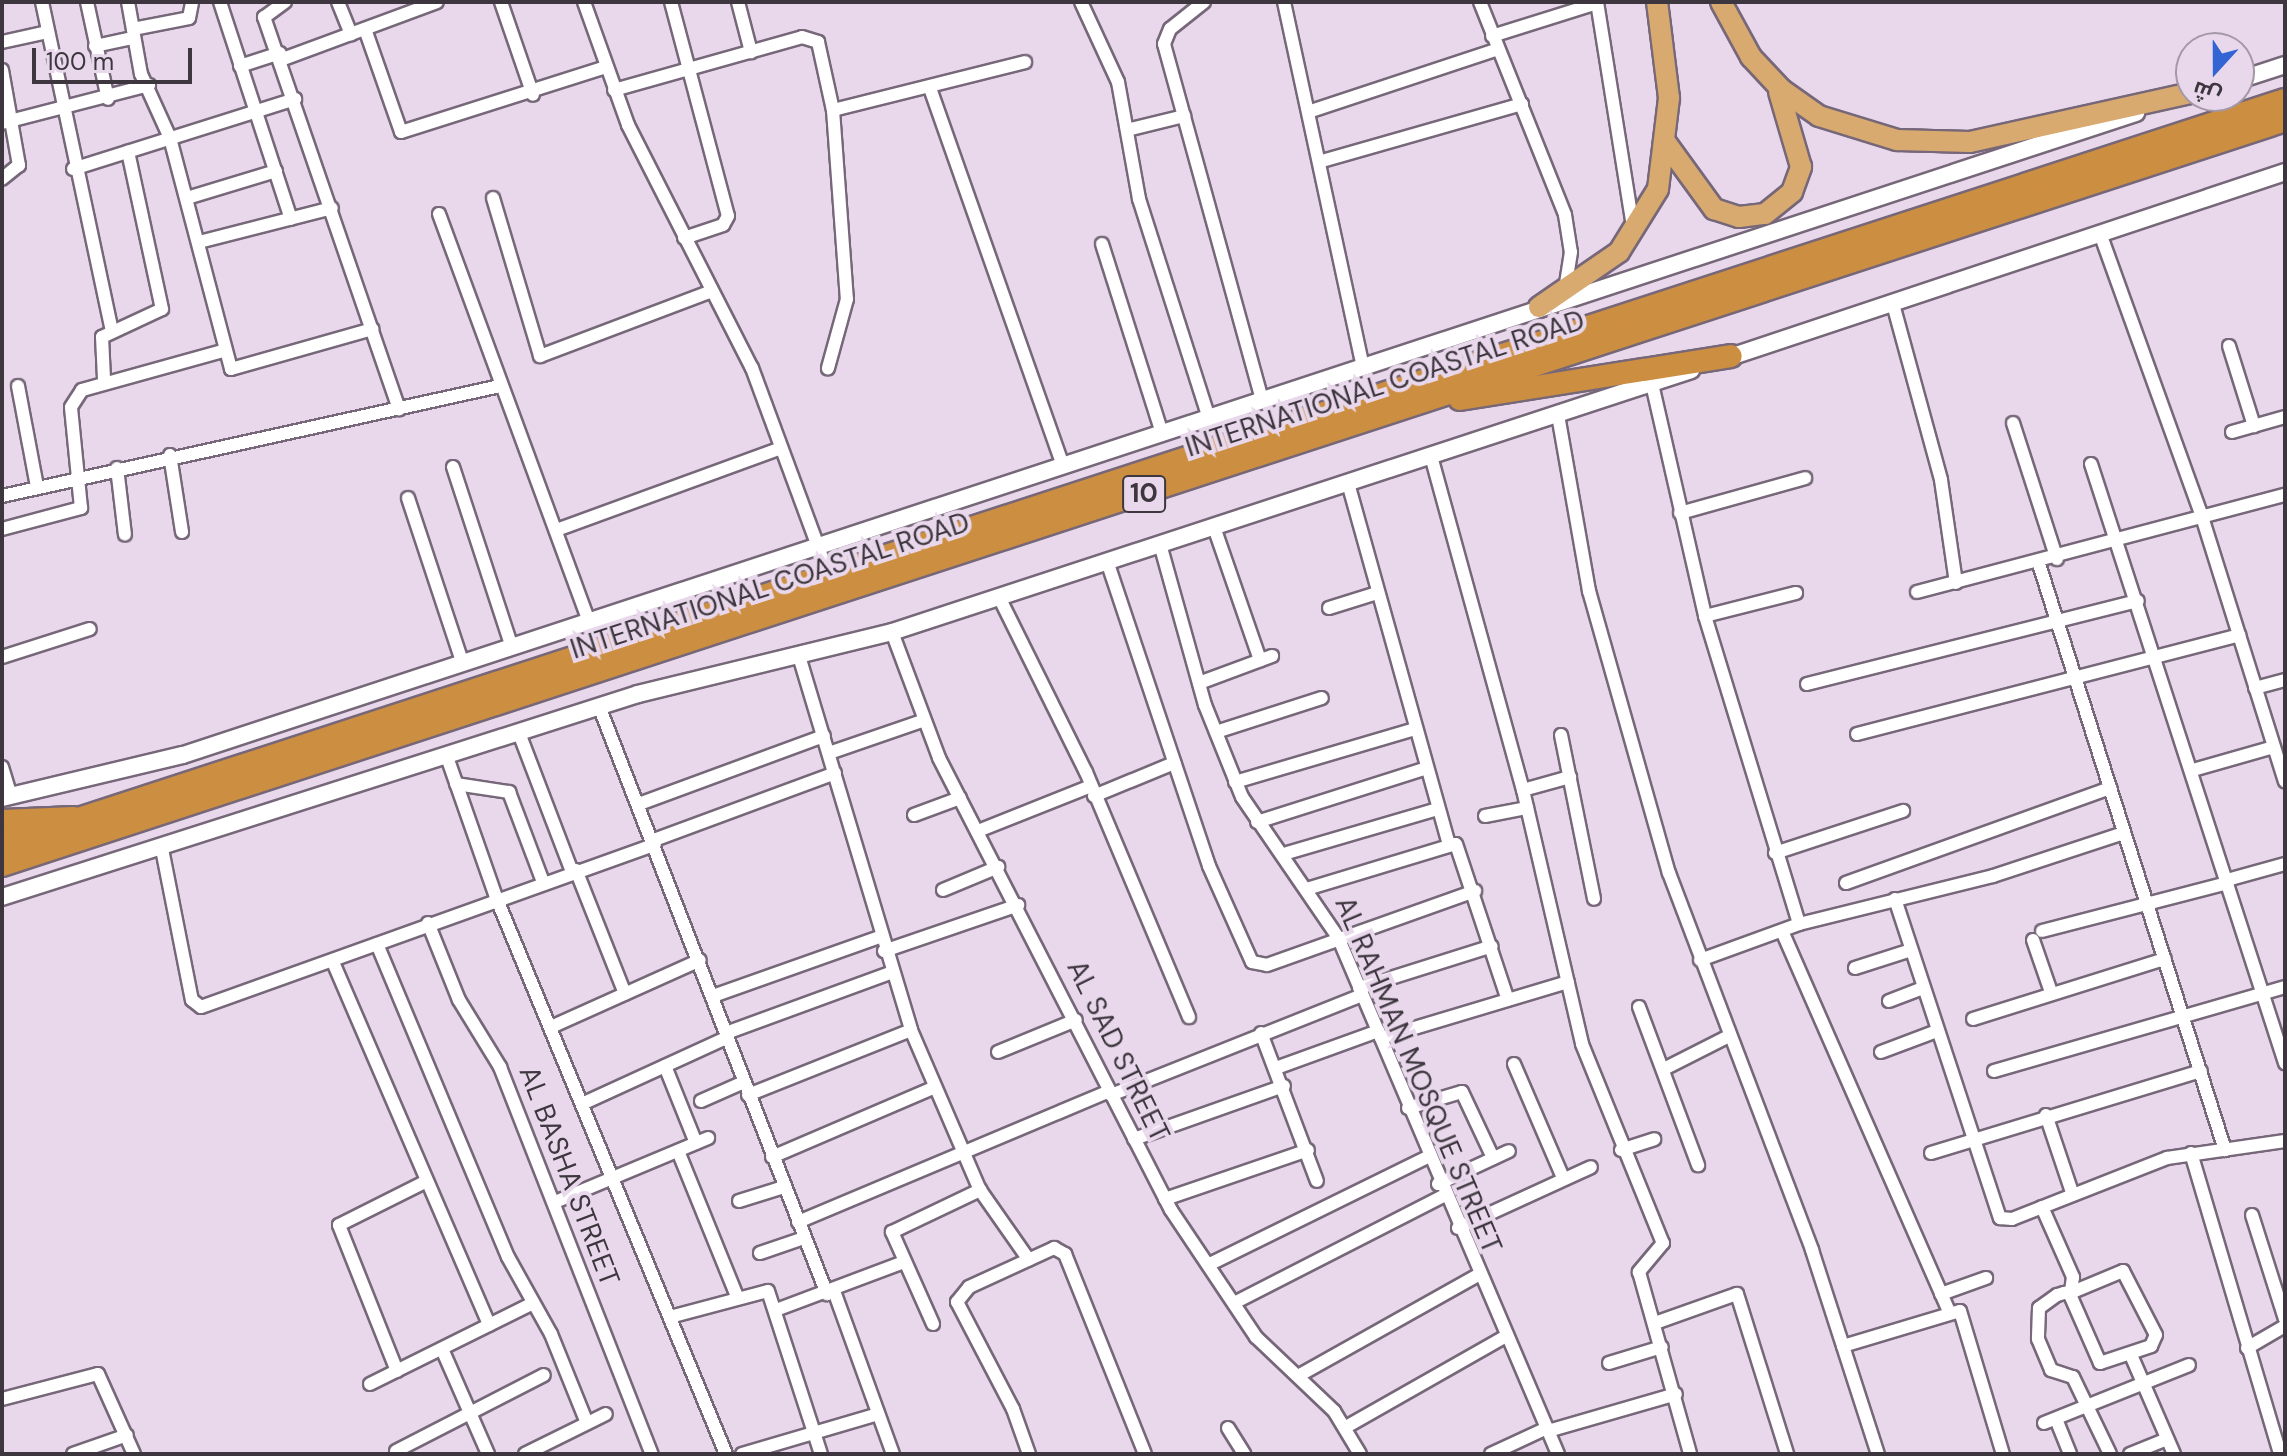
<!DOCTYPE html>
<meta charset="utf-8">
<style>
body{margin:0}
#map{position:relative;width:2287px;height:1456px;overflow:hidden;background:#e9d8ec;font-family:"DM Sans",Cairo,sans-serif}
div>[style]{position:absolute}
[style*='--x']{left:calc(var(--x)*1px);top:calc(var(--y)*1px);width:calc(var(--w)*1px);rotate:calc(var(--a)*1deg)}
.roads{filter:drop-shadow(2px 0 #766779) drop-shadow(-2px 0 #766779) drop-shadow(0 2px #766779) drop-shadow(0 -2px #766779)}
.minor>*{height:12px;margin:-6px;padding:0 6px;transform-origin:6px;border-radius:6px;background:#fff}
.tertiary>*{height:16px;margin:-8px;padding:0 8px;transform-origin:8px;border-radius:8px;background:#fff}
.primary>*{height:20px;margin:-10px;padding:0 10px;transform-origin:10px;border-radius:10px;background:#d9aa70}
.trunk>*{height:22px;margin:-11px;padding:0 11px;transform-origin:11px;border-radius:11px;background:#cc8e40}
span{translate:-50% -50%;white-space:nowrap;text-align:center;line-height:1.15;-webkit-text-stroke:8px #e9d8ec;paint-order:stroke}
.shield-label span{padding:2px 6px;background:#e9d8ec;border:2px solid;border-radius:6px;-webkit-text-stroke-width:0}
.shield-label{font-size:26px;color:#3d363e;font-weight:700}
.street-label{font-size:28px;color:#3d363e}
.frame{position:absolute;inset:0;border:4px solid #3d363e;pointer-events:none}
.north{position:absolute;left:2175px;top:32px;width:80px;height:80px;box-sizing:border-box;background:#e9d8ec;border:2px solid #a497a6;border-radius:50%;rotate:201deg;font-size:22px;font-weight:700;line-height:32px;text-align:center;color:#3d363e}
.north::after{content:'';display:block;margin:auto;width:28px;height:36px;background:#3264d3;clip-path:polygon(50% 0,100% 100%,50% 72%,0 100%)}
.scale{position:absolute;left:32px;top:48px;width:160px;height:36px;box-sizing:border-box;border:4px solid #3d363e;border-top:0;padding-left:10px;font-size:24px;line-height:28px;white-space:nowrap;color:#3d363e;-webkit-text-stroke:6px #e9d8ec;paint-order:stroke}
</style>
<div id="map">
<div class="roads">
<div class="minor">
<div style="--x:42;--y:2;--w:336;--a:78"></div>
<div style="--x:87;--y:2;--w:99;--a:77.8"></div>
<div style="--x:128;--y:2;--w:73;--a:79.8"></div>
<div style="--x:141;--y:74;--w:70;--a:65.6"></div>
<div style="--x:170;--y:138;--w:239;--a:75.2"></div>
<div style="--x:231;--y:369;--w:147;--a:-15.8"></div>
<div style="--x:220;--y:2;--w:228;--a:71.9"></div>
<div style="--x:285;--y:2;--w:26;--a:144"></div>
<div style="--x:264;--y:17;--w:415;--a:71"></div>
<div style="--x:338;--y:2;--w:35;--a:68"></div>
<div style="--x:501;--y:2;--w:98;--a:71"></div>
<div style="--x:584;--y:2;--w:131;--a:70.3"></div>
<div style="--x:628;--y:125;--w:273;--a:63"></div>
<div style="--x:752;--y:368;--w:222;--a:69.7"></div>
<div style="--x:671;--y:2;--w:221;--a:75.1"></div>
<div style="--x:728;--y:216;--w:10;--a:119"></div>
<div style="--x:723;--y:225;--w:41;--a:161.6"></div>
<div style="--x:738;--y:2;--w:52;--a:75.4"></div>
<div style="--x:1081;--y:2;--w:88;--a:65.2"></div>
<div style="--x:1118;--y:82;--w:119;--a:79.8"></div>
<div style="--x:1139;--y:199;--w:230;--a:72.3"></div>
<div style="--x:1204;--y:2;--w:43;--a:141.5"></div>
<div style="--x:1170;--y:29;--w:16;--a:112"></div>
<div style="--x:1164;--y:44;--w:370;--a:74.6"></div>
<div style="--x:1284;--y:2;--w:373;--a:77.8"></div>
<div style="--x:1480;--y:2;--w:229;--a:68.2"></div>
<div style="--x:1565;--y:215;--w:37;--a:81"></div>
<div style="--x:1571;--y:252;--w:38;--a:99"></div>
<div style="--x:1597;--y:2;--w:229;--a:80.9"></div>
<div style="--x:133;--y:29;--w:57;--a:-11.1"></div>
<div style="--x:189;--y:18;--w:16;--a:-79"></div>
<div style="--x:365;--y:29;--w:109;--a:70.7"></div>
<div style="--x:401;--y:132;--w:215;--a:-17.6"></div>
<div style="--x:1492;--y:36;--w:110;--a:-17.4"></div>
<div style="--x:2;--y:42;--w:46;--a:-12.5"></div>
<div style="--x:95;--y:46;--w:40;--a:-12"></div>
<div style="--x:283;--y:59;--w:164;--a:-20.3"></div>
<div style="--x:240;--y:66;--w:42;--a:-18"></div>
<div style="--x:2;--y:70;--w:97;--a:79.9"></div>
<div style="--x:19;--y:165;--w:22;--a:141"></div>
<div style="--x:614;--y:90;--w:195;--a:-15.7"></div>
<div style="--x:802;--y:37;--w:17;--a:17"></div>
<div style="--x:818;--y:42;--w:70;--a:77.6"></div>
<div style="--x:833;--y:110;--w:190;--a:85.8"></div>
<div style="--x:847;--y:299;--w:72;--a:105.4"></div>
<div style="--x:931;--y:91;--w:398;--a:70.6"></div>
<div style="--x:833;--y:110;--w:198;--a:-14"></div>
<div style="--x:1311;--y:111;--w:197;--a:-18.3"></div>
<div style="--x:2;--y:123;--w:152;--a:-14.5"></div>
<div style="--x:1127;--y:130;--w:59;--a:-13.8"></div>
<div style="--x:1322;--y:161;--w:208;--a:-15.9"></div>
<div style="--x:73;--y:169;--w:233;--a:-17.5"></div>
<div style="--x:187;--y:198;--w:93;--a:-16.9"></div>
<div style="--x:493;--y:198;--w:165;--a:73.4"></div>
<div style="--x:540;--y:356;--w:181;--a:-20.7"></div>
<div style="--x:439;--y:214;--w:435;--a:69.8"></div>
<div style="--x:2101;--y:236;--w:302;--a:70.2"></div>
<div style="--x:2203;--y:520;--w:274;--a:72.6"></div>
<div style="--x:199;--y:242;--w:137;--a:-14.3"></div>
<div style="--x:1102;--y:244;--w:198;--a:72.4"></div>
<div style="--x:1893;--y:304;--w:182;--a:74.7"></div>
<div style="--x:1941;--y:480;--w:104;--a:81.7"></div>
<div style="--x:2229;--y:346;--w:84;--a:72.6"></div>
<div style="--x:104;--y:379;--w:42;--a:-92.7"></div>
<div style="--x:102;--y:337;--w:66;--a:-25"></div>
<div style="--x:162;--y:309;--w:161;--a:-102.2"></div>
<div style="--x:1652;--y:384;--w:238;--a:77.1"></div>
<div style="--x:1705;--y:616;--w:322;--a:73"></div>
<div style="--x:18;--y:386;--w:103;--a:79.3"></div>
<div style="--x:1558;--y:415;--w:179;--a:80"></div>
<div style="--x:1589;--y:591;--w:293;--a:74.2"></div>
<div style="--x:1669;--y:873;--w:403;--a:69.2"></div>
<div style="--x:1812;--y:1250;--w:214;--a:72.1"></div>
<div style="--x:2013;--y:423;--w:143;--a:72.1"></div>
<div style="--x:2232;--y:432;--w:55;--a:-15.8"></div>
<div style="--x:170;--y:455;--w:78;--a:81.1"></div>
<div style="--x:1431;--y:456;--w:346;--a:74.6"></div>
<div style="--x:1523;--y:790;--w:261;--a:76.9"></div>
<div style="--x:1582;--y:1044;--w:215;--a:67.9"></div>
<div style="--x:1663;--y:1243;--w:38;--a:130"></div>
<div style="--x:1639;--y:1272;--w:189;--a:74.3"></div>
<div style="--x:2091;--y:464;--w:630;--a:72.05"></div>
<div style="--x:453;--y:467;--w:189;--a:71.9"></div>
<div style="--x:117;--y:468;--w:67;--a:83.2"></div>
<div style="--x:1348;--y:483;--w:376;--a:74.4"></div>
<div style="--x:2;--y:496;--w:510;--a:-12.46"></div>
<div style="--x:408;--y:498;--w:175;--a:71.7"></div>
<div style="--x:1680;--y:513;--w:130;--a:-15.6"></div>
<div style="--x:1214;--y:527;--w:141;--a:70.9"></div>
<div style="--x:2;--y:529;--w:82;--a:-14.9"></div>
<div style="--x:81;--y:508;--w:101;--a:-95.7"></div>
<div style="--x:71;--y:407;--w:20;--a:-57"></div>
<div style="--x:82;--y:390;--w:146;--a:-15.5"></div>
<div style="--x:559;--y:529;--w:236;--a:-20"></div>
<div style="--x:1160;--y:544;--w:167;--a:74.4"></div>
<div style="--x:1205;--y:705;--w:99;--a:68.1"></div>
<div style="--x:1242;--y:797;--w:170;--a:55.6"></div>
<div style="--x:1338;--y:937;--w:562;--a:66.95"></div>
<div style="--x:1107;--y:561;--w:322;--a:71.5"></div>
<div style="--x:1209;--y:866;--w:105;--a:65.9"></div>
<div style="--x:1252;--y:962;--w:15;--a:11"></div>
<div style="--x:1267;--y:965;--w:221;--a:-19.6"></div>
<div style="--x:2039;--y:564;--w:615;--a:72.39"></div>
<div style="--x:1917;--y:592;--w:381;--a:-14.8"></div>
<div style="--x:999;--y:597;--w:195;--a:63.6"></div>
<div style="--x:1086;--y:772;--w:266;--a:67.2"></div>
<div style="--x:1329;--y:608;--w:47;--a:-17.3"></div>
<div style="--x:1705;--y:616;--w:94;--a:-14.2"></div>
<div style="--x:892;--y:632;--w:134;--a:69.5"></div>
<div style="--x:939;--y:758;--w:508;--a:62.83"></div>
<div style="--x:1171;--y:1210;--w:153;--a:56.2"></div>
<div style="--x:1256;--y:1337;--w:108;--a:43.5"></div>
<div style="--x:1334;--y:1411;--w:50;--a:58.8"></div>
<div style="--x:799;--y:656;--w:390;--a:73.3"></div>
<div style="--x:911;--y:1030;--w:174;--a:66.7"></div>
<div style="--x:980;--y:1190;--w:85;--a:55"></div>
<div style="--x:2;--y:657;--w:92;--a:-17.7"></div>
<div style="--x:1199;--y:683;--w:78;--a:-20.3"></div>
<div style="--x:1807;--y:684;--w:341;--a:-14.1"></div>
<div style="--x:2255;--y:688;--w:31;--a:-15"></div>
<div style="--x:599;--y:706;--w:631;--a:68.81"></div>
<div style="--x:1216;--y:732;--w:111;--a:-17.8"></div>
<div style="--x:519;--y:733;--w:149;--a:69.1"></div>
<div style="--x:1857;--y:734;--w:395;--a:-14.5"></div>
<div style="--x:1561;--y:735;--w:167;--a:78.6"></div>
<div style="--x:829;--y:753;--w:98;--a:-19"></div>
<div style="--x:447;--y:757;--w:148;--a:70.7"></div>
<div style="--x:496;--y:897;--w:603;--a:67.56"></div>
<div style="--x:2;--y:767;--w:31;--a:73"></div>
<div style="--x:2193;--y:770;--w:84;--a:-15.9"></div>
<div style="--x:1235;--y:782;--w:184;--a:-16.4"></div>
<div style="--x:456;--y:784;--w:54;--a:8.6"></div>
<div style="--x:509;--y:792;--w:96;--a:69.3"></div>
<div style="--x:1523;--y:790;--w:49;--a:-15.5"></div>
<div style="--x:1094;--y:796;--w:87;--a:-22.4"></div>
<div style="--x:639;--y:804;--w:197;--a:-20.2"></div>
<div style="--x:914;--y:815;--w:49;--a:-20.3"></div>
<div style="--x:1485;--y:816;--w:43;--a:-10.8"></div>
<div style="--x:1257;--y:822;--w:175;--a:-17.6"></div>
<div style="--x:978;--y:831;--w:122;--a:-21.7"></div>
<div style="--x:654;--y:840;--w:193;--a:-20.3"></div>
<div style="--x:162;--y:849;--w:154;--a:78.8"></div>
<div style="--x:192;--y:1000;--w:11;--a:38"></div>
<div style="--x:201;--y:1007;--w:482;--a:-19.7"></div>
<div style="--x:1287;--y:853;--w:156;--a:-16.3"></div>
<div style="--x:1775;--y:853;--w:135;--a:-18.2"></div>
<div style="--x:576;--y:870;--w:133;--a:68.4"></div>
<div style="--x:2227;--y:880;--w:60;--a:-15.4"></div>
<div style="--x:1846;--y:883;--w:281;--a:-19.8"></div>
<div style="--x:1310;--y:888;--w:152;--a:-16.8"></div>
<div style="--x:1456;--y:844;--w:164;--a:71.6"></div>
<div style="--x:943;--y:890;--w:60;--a:-22.7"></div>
<div style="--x:1895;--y:899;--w:336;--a:71.8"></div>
<div style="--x:2000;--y:1218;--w:12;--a:5"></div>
<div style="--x:2012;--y:1219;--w:167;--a:-21.5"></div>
<div style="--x:2167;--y:1158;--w:119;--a:-8.2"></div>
<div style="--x:428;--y:923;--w:83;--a:68.1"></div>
<div style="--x:459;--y:1000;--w:79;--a:58.5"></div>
<div style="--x:500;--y:1067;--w:416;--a:68.6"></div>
<div style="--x:1782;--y:931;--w:413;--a:66.3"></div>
<div style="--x:2042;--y:931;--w:192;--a:-14.5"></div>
<div style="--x:2033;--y:940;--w:55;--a:70.9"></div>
<div style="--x:377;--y:944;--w:339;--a:67.3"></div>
<div style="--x:508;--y:1257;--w:88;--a:60.8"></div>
<div style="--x:551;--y:1334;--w:96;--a:68"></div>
<div style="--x:884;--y:951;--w:142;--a:-18.9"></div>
<div style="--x:1700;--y:960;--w:105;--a:-20"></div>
<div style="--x:1799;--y:924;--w:200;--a:-13.9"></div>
<div style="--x:1993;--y:876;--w:138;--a:-18.2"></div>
<div style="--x:333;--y:962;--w:395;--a:66.7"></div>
<div style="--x:1855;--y:968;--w:59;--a:-17.8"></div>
<div style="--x:1359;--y:988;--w:139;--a:-17.5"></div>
<div style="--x:713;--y:996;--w:177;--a:-19.5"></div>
<div style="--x:1889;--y:1001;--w:36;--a:-21"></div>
<div style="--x:1639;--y:1007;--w:169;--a:69.5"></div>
<div style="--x:1973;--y:1019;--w:201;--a:-17.4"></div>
<div style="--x:551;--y:1027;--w:163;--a:-24.2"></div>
<div style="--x:726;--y:1033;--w:175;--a:-20.1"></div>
<div style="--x:1261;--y:1033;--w:158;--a:69.3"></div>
<div style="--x:1381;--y:1038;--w:195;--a:-16.7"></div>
<div style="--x:998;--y:1052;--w:84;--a:-22.3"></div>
<div style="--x:1881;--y:1052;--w:60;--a:-20.6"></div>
<div style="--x:1514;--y:1064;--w:124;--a:66.7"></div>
<div style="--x:665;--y:1066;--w:83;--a:68.1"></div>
<div style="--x:1276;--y:1068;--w:109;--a:-19.9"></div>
<div style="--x:1666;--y:1068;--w:71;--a:-26.9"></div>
<div style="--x:1994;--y:1071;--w:303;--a:-16.1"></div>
<div style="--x:748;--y:1095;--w:175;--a:-21.7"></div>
<div style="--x:1111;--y:1095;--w:270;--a:-21.7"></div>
<div style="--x:701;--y:1101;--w:47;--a:-23.8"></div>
<div style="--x:584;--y:1103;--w:158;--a:-24.6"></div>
<div style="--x:1408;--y:1108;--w:56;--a:-16.5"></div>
<div style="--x:1462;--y:1092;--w:73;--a:64.8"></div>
<div style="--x:2046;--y:1115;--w:84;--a:71.4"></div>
<div style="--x:1134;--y:1139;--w:159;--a:-19.5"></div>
<div style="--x:1621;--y:1150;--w:35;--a:-18"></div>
<div style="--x:678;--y:1151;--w:157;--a:67.9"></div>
<div style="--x:1931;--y:1153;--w:282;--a:-16.9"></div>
<div style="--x:2191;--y:1153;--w:314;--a:73.5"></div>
<div style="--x:772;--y:1157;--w:177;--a:-23.2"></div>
<div style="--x:1438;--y:1184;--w:78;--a:-24.9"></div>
<div style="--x:1165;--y:1199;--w:151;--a:-18.9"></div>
<div style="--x:739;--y:1201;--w:47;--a:-17.3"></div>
<div style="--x:555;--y:1202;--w:166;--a:-22.7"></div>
<div style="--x:2042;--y:1207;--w:77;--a:66.1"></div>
<div style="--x:2073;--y:1277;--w:15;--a:98"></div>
<div style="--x:2071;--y:1292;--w:5;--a:90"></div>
<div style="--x:2071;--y:1297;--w:72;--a:66.3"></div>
<div style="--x:2100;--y:1363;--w:54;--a:-18.4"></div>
<div style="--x:2151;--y:1346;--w:12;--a:-66"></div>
<div style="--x:2156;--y:1335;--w:72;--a:-117.3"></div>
<div style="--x:2123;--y:1271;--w:52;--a:157.4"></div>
<div style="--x:2075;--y:1291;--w:4;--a:166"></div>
<div style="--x:2071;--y:1292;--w:7;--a:172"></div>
<div style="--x:2064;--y:1293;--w:7;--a:164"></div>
<div style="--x:2057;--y:1295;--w:22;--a:144"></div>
<div style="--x:2039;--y:1308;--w:31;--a:92"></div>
<div style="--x:2038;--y:1339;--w:34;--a:67"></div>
<div style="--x:2051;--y:1370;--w:23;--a:18"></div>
<div style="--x:2073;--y:1377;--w:85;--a:64.3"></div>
<div style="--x:2252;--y:1215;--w:109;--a:72.4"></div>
<div style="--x:798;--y:1222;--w:338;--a:-22.8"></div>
<div style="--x:1458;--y:1228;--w:146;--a:-24.6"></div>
<div style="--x:760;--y:1253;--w:46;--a:-18.8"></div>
<div style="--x:1212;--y:1263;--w:240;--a:-26.2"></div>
<div style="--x:834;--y:1291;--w:173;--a:70.1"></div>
<div style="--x:1941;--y:1294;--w:48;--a:-19.6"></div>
<div style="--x:1236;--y:1302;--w:233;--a:-27.1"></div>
<div style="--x:776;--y:1310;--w:137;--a:-20.6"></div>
<div style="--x:670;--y:1317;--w:101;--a:-14.9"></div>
<div style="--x:768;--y:1291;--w:171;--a:72"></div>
<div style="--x:1655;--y:1323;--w:87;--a:-19.5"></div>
<div style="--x:1737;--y:1294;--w:168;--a:72.6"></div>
<div style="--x:933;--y:1324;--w:101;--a:-114"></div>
<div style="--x:892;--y:1232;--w:98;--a:-25.5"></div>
<div style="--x:1843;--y:1346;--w:122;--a:-16.7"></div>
<div style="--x:1960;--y:1311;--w:149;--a:73.3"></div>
<div style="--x:2247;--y:1348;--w:44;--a:-30.1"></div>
<div style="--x:442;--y:1349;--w:115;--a:66.3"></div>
<div style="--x:2131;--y:1355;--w:108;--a:66.5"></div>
<div style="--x:1609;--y:1363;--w:55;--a:-16.8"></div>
<div style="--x:397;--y:1371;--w:157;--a:-111.7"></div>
<div style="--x:339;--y:1225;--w:98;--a:-26.6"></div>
<div style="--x:1298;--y:1376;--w:206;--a:-29.3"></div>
<div style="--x:370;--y:1384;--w:182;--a:-26.4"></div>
<div style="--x:2;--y:1399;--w:99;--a:-14.6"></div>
<div style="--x:98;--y:1374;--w:88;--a:65.8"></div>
<div style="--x:2056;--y:1419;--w:38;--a:68"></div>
<div style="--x:2044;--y:1423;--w:156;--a:-21.8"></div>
<div style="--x:1346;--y:1427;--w:184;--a:-29.6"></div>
<div style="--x:1228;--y:1428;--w:31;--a:58"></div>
<div style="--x:1548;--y:1431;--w:133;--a:-16.1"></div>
<div style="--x:396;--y:1451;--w:166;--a:-27.2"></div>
<div style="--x:73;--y:1454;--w:57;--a:-19.4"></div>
<div style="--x:525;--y:1454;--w:90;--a:-26.3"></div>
<div style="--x:742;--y:1454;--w:142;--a:-16.4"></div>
<div style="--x:1029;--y:1454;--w:48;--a:-109.6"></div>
<div style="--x:1013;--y:1409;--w:121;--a:-117.6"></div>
<div style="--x:957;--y:1302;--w:19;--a:-51"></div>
<div style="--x:969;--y:1287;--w:94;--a:-24.6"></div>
<div style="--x:1054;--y:1248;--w:13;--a:29"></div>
<div style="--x:1065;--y:1254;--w:215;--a:68.2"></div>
<div style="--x:1491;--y:1454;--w:62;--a:-24.9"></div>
<div style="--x:2130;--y:1454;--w:40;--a:-22"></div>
</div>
<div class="tertiary">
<div style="--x:2239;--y:80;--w:48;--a:-18.1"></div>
<div style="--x:1721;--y:360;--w:595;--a:-18.43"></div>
<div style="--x:2;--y:798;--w:186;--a:-13.4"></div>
<div style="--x:183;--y:755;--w:2056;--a:-18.2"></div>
<div style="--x:2;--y:897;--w:668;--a:-17.7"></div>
<div style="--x:638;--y:694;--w:261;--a:-13.7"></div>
<div style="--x:892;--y:632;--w:841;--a:-18.15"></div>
</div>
<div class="primary">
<div style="--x:1721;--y:2;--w:63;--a:61.4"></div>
<div style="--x:1751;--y:57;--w:45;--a:46.8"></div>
<div style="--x:1782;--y:90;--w:45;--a:35.1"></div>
<div style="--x:1819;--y:116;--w:82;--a:17.1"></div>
<div style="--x:1897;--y:140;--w:73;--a:1.6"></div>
<div style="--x:1970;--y:142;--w:226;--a:-12.5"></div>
<div style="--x:1666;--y:143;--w:82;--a:54"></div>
<div style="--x:1714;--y:209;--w:26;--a:18"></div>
<div style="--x:1739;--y:217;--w:26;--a:-7"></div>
<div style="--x:1765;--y:214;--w:35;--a:-39"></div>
<div style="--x:1792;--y:192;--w:27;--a:-70"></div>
<div style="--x:1801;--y:167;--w:78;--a:-106.3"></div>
<div style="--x:1539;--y:307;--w:97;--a:-34.5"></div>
<div style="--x:1619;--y:252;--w:74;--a:-58.2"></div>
<div style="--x:1658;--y:189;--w:92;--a:-83.1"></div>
<div style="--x:1669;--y:98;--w:97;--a:-97.1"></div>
</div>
<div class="trunk">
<div style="--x:1460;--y:399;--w:274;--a:-9"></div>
<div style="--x:2;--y:821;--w:72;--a:-2.4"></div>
<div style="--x:2;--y:844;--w:2401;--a:-18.05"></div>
<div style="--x:2;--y:865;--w:2401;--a:-18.07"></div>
</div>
</div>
<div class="shield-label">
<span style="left:1144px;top:494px">10</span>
</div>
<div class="street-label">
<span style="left:1385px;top:384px;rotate:-18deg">INTERNATIONAL COASTAL ROAD</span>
<span style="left:770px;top:586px;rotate:-18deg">INTERNATIONAL COASTAL ROAD</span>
<span style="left:1118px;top:1051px;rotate:64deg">AL SAD STREET</span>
<span style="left:1418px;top:1075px;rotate:67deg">AL RAHMAN MOSQUE STREET</span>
<span style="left:569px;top:1176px;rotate:69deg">AL BASHA STREET</span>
</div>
<div class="frame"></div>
<div class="north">ش</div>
<div class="scale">100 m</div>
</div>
